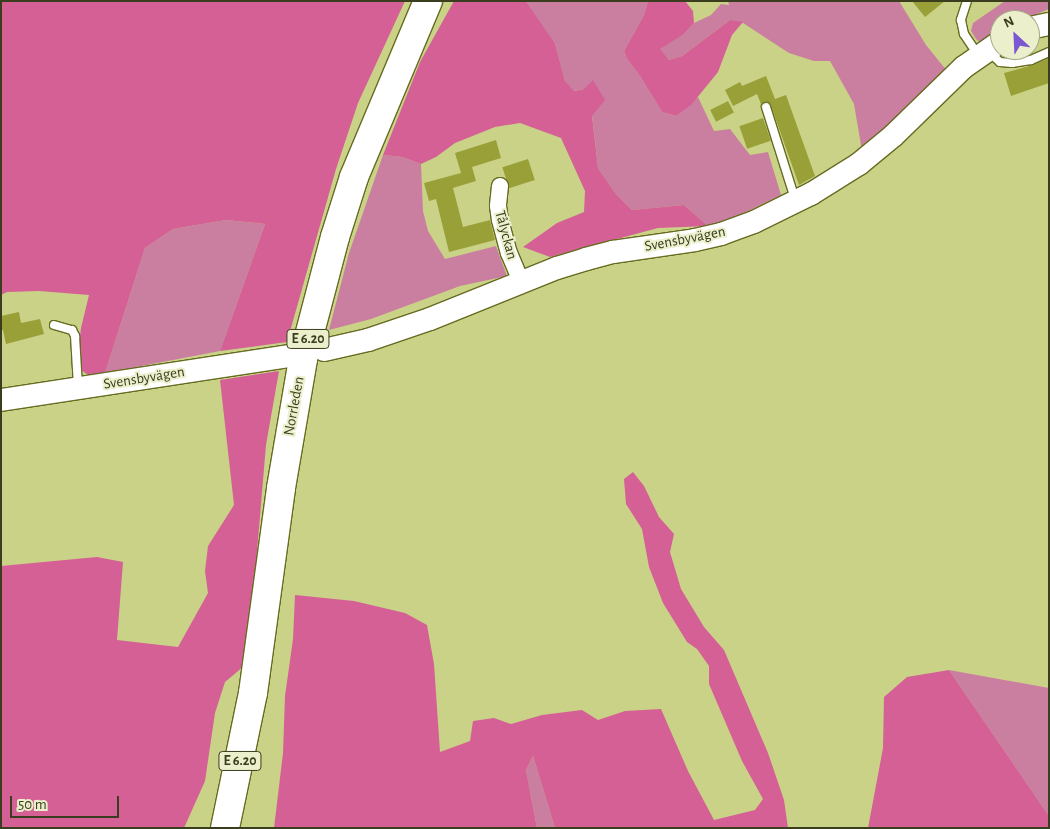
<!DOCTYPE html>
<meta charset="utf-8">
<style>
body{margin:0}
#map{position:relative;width:1050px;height:829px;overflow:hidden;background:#cad287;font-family:"Alegreya Sans",sans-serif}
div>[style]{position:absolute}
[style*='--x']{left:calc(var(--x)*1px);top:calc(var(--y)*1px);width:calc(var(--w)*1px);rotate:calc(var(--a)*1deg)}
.green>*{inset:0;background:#cb7fa0}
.forest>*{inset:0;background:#d46096}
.building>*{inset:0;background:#99a038;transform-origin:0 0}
.roads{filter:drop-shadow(1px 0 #666b20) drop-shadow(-1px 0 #666b20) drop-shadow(0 1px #666b20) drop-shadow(0 -1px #666b20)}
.lane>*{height:8px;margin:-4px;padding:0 4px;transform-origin:4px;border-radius:4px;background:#fff}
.street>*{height:16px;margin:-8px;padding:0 8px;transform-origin:8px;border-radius:8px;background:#fff}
.secondary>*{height:22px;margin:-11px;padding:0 11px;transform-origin:11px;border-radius:11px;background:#fff}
.highway>*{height:28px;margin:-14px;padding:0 14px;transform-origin:14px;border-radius:14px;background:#fff}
span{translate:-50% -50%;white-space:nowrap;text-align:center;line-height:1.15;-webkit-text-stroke:4px #ebefcb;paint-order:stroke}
.shield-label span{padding:1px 4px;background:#ebefcb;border:1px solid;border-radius:4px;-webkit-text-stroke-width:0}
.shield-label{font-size:14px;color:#3b3d1f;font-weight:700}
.street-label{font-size:15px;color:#3b3d1f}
.frame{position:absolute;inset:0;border:2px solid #3b3d1f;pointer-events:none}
.north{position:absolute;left:990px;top:10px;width:50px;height:50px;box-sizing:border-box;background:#ebefcb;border:1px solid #a5a886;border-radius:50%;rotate:335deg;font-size:14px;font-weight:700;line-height:20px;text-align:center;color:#3b3d1f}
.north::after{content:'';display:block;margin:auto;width:18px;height:22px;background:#7b57d1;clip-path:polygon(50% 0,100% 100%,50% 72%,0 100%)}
.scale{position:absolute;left:10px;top:796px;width:109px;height:22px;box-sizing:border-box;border:2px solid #3b3d1f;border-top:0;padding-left:6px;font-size:15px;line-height:18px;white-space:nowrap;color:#3b3d1f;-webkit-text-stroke:4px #ebefcb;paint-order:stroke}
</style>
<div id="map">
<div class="green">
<div style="clip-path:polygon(524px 1px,648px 1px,644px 15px,624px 51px,627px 59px,640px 76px,662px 112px,676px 116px,698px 97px,714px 131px,730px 129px,750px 155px,768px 152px,781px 195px,734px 218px,708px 226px,684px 205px,632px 210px,616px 194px,598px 168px,592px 115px,584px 89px,573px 91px,565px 81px,555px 43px)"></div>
<div style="clip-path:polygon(728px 1px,899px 1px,926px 45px,947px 71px,862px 151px,854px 104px,830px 61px,814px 61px,789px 53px,743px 23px,730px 20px,682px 56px,669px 60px,659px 49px,683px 35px,694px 23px,711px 15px,721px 4px,729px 5px)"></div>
<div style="clip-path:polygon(1005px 1px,1049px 1px,1049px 9px,1022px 20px,1000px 20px,1000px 32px,981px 43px,976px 39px,971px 31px,973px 23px)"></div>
<div style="clip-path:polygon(383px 155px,402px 157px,421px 164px,423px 211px,428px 231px,445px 259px,496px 246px,507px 276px,460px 286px,371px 319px,329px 330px,349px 253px)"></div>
<div style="clip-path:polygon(226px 220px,265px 224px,220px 351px,105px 373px,145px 248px,173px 229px)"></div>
<div style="clip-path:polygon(949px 670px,1049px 688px,1049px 816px)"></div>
<div style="clip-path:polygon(533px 756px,555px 828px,537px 828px,526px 770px)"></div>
</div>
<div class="forest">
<div style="clip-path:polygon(1px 1px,405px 1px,358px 103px,336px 169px,287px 342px,220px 351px,265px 224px,226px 220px,173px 229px,145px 248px,105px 373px,90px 376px,76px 367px,81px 328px,89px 295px,39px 291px,7px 292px,1px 295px)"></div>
<div style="clip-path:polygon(454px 1px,526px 2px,555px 43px,565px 81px,574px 91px,584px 89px,593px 80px,605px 100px,592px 116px,598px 168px,616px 194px,632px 210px,684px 205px,708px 226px,658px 228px,550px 257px,523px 247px,557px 223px,584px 212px,585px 191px,561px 138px,520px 123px,495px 127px,455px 143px,436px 157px,421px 164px,402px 157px,383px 155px,420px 62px)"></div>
<div style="clip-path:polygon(648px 1px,685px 1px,693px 11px,694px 23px,683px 35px,660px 49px,669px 60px,682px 56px,730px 20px,743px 22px,732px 35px,718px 72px,692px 104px,676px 116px,662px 112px,640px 76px,627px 59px,624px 51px,644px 15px)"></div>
<div style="clip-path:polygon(279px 371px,266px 445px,252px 611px,244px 666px,225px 682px,215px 713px,205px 781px,184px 828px,1px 828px,1px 566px,97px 557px,123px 562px,117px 640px,178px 647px,208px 593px,205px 571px,208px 546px,234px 505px,220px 380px)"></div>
<div style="clip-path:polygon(633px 472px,644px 486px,659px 517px,674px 534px,670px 552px,681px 589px,704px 627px,724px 650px,768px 753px,784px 800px,788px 828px,555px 828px,533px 756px,526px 770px,537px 828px,274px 828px,283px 753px,285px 696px,293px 639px,295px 595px,354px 601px,405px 613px,427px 625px,434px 664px,440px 752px,470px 741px,473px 721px,494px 718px,511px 724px,542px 715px,582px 710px,598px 720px,625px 711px,661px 709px,688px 771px,714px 820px,755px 810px,763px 799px,742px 761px,709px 684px,709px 666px,697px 649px,687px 642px,663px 603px,649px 567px,642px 529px,626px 504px,624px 479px)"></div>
<div style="clip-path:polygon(949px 670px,1049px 816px,1049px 828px,868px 828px,883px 748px,884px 697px,907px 677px)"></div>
</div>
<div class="building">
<div style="clip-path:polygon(912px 1px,945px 1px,925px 17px)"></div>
<div style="clip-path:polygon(1049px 58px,1049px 83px,1011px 96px,1004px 73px,1033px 65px)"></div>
<div style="clip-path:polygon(766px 76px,775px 99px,786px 95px,815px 176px,799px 185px,770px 103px,765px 102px,761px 104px,757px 94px,733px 106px,725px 90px,740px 82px,742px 86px)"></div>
<div style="left:728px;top:101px;width:13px;height:20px;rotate:63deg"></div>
<div style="left:763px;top:118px;width:24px;height:25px;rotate:71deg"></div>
<div style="clip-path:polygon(496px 140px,501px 158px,472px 167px,476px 181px,453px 188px,463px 227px,490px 220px,495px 240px,449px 252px,436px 199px,429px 201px,424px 183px,461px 173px,455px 153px)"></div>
<div style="left:528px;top:159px;width:22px;height:27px;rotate:72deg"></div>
<div style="clip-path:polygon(19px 312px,21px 323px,40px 319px,44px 334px,6px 344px,3px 330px,1px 330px,1px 316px)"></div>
</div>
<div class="roads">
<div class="lane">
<div style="--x:967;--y:1;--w:20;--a:108"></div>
<div style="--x:961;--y:20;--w:14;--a:78"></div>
<div style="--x:964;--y:34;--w:25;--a:56"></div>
<div style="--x:990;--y:53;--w:13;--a:42"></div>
<div style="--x:1000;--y:62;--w:12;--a:5"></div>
<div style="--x:1012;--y:63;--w:19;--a:-9"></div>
<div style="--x:1031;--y:60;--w:20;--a:-24"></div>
<div style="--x:766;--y:107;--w:96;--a:72.5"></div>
<div style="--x:54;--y:325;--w:19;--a:16"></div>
<div style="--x:72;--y:330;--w:7;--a:63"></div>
<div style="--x:75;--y:336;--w:50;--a:86.6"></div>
</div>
<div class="street">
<div style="--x:500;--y:186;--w:20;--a:96"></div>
<div style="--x:498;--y:206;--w:14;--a:82"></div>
<div style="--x:500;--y:220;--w:34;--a:75"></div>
<div style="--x:509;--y:253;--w:33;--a:67"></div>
</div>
<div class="secondary">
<div style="--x:1030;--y:28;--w:19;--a:-12"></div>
<div style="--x:324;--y:350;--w:45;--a:-12.8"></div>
<div style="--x:368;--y:340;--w:65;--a:-18.7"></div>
<div style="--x:430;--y:319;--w:137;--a:-21.9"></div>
<div style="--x:557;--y:268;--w:30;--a:-17"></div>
<div style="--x:586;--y:259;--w:28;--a:-15"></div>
<div style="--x:613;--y:252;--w:83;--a:-8.3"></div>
<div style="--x:695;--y:240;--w:27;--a:-13"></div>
<div style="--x:721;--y:234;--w:35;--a:-20"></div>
<div style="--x:754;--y:222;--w:64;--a:-26.2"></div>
<div style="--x:811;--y:194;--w:57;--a:-32"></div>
<div style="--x:859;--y:164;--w:44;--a:-39.5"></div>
<div style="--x:893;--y:136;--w:99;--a:-44.2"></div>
<div style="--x:964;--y:67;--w:44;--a:-34.8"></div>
<div style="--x:1;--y:400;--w:289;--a:-8.7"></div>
</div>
<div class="highway">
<div style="--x:225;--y:828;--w:138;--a:-78.3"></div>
<div style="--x:253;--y:693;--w:207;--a:-82.2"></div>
<div style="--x:281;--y:488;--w:131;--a:-80.3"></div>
<div style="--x:303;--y:359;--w:126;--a:-75.3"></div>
<div style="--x:335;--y:237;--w:63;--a:-72.4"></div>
<div style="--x:354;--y:177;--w:191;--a:-67.2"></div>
</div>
</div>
<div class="shield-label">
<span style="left:308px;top:339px">E 6.20</span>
<span style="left:240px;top:761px">E 6.20</span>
</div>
<div class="street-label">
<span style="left:506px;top:235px;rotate:75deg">Tålyckan</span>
<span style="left:685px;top:239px;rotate:-11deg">Svensbyvägen</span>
<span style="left:144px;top:378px;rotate:-9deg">Svensbyvägen</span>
<span style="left:294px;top:406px;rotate:-80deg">Norrleden</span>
</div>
<div class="frame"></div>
<div class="north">N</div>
<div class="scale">50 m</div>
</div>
